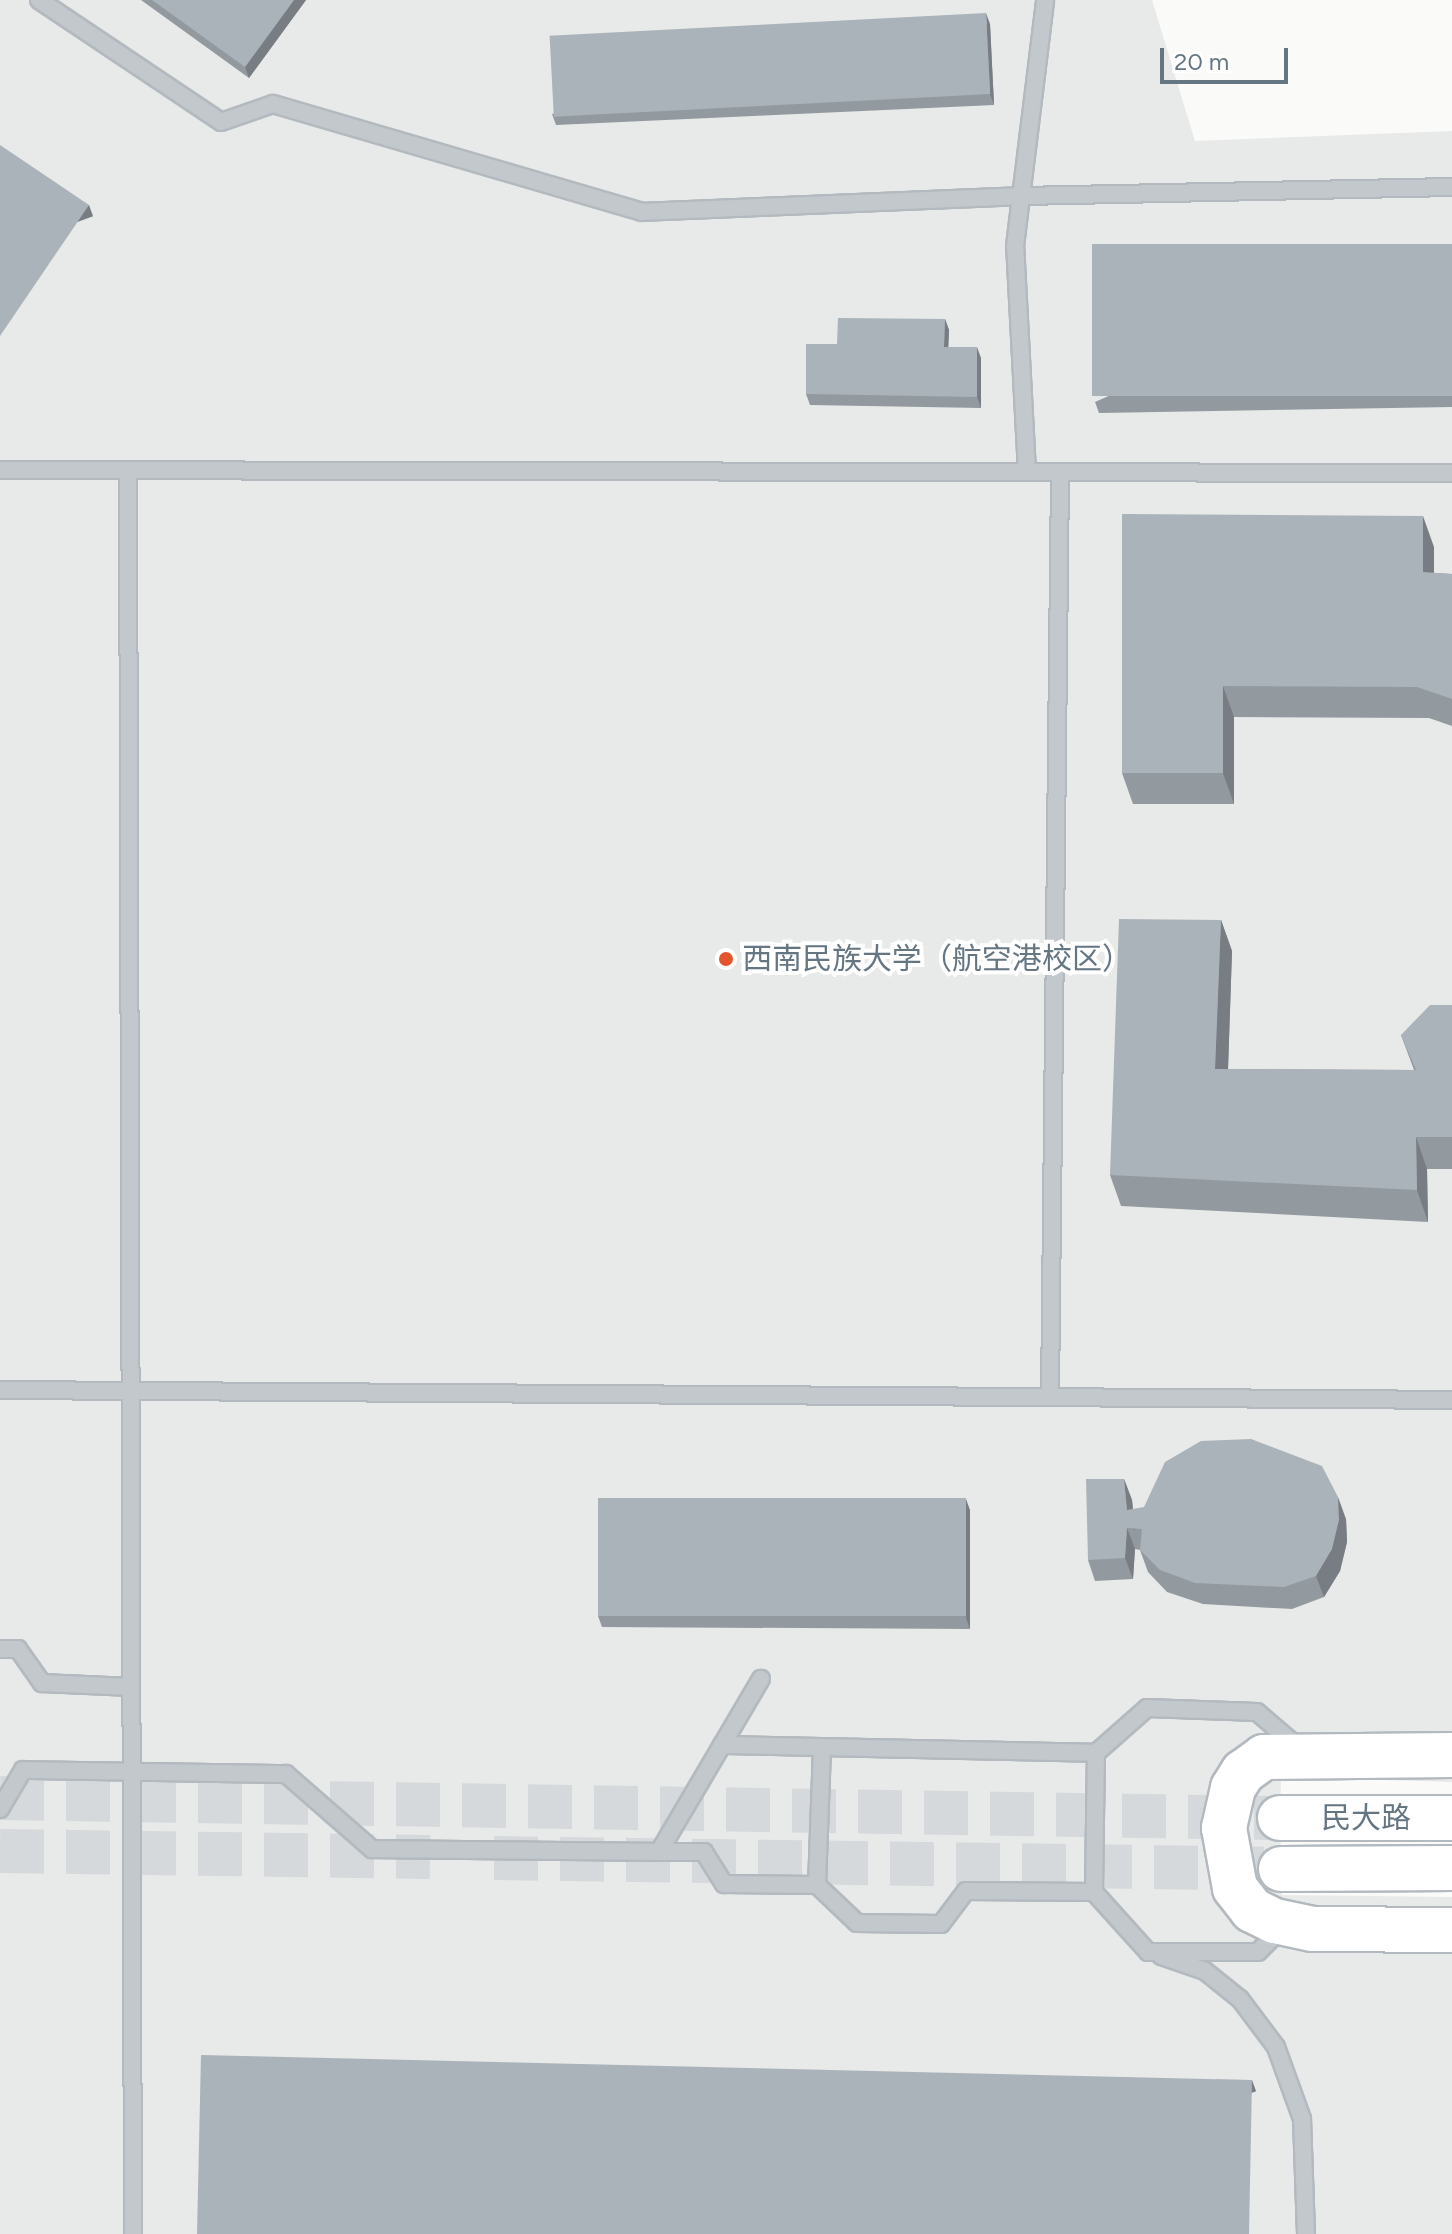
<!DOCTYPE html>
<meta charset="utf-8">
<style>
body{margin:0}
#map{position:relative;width:1452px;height:2234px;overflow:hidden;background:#fafaf8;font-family:Figtree,"Noto Sans SC",sans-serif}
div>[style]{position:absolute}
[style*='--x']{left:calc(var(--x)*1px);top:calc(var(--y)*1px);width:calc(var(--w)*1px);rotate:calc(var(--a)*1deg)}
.built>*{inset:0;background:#e8e9e9}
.secondary-tunnel>*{height:44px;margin-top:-22px;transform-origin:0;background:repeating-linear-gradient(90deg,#d5d9db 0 44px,transparent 0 66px)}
.roads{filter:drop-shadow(2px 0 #b3babf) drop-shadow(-2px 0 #b3babf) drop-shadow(0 2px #b3babf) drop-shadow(0 -2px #b3babf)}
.lane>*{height:16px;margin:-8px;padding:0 8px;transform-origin:8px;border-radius:8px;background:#c3c8cc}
.secondary>*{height:44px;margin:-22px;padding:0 22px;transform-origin:22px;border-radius:22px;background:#fff}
.wall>*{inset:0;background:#929a9f}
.shaded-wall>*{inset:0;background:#777d82;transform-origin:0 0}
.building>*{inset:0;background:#aab3b9;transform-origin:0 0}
.dots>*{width:22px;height:22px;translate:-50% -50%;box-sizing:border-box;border:4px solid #fff;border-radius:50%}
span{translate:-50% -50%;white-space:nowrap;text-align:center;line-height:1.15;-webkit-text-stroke:8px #fff;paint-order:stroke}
.poi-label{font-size:30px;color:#657683}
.left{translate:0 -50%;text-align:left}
.street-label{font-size:30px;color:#657683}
.scale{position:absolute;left:1160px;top:48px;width:128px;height:36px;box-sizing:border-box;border:4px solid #657683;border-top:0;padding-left:10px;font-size:24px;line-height:28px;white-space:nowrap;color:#657683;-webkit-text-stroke:6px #fff;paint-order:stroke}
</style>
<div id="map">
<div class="built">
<div style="clip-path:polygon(0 0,1152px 0,1195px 141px,1452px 131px,1452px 1782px,1281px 1777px,1280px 1818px,1282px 1895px,1452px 1897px,1452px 2234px,0 2234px)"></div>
</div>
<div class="secondary-tunnel">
<div style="--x:0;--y:1798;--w:1280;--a:0.9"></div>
<div style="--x:0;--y:1851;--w:430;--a:0.8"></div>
<div style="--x:494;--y:1858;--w:787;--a:0.8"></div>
</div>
<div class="roads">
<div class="lane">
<div style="--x:39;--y:0;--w:219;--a:33.8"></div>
<div style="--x:221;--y:122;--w:55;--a:-19.1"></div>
<div style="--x:273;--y:104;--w:384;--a:16.3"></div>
<div style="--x:642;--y:212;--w:380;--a:-2.4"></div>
<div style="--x:1022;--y:196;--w:430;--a:-1.2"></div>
<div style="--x:0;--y:470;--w:1452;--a:0.12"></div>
<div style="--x:128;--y:470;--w:1764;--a:89.84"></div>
<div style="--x:1027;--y:472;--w:226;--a:-93"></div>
<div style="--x:1015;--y:246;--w:248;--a:-83"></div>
<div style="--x:0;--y:1390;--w:1452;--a:0.39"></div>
<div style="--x:1050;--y:1397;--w:925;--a:-89.38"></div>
<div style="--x:0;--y:1649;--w:18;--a:0"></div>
<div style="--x:18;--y:1649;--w:42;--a:54.8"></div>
<div style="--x:42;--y:1683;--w:89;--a:2.6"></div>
<div style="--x:722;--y:1745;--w:374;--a:1.2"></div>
<div style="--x:0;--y:1809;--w:45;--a:-59.5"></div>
<div style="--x:23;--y:1770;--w:263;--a:0.9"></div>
<div style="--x:286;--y:1774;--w:114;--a:41.1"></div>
<div style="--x:372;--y:1849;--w:287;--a:0.6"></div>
<div style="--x:659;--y:1852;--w:201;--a:-59.5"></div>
<div style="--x:659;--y:1852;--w:45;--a:0"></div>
<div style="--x:704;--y:1852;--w:38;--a:58"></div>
<div style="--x:724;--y:1884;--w:93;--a:0.6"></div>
<div style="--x:817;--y:1885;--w:55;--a:43.5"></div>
<div style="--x:857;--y:1923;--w:84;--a:0.7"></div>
<div style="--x:941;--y:1924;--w:41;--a:-52.9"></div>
<div style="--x:966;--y:1891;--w:128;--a:0.4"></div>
<div style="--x:817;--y:1885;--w:138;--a:-87.9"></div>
<div style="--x:1283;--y:1927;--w:35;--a:135"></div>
<div style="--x:1258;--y:1952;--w:110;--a:180"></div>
<div style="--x:1148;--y:1952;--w:81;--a:-132"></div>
<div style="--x:1094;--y:1892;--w:139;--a:-89.2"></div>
<div style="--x:1096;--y:1753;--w:68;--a:-41.4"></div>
<div style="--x:1147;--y:1708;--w:110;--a:2.1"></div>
<div style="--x:1257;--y:1712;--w:57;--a:40.7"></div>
<div style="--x:1161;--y:1956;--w:46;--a:18.8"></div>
<div style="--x:1205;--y:1971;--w:45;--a:38.7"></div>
<div style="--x:1240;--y:1999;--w:60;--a:53.1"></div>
<div style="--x:1276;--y:2047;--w:77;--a:70.1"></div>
<div style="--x:1302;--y:2119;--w:115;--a:88"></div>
</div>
<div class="secondary">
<div style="--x:1452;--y:1755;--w:188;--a:179.4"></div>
<div style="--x:1264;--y:1757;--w:26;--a:144"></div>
<div style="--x:1243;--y:1772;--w:19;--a:122"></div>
<div style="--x:1233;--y:1788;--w:41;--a:102.7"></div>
<div style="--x:1224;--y:1828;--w:61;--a:79.6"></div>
<div style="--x:1235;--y:1888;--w:28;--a:52"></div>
<div style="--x:1252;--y:1910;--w:25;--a:26"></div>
<div style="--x:1275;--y:1921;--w:39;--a:12"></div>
<div style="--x:1313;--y:1929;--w:139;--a:0.4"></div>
<div style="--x:1280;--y:1818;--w:172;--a:0"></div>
<div style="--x:1281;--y:1869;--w:171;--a:-0.3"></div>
</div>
</div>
<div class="wall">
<div style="clip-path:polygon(141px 0,306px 0,249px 78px)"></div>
<div style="clip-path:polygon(990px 24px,994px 105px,556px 125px,552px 114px)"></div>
<div style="clip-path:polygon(1452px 244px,1452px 407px,1099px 413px,1095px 402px)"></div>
<div style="clip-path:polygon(945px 319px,949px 330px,948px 347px,981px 358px,981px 408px,810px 405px,806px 394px,837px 344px)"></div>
<div style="clip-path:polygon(1122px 514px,1434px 547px,1434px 573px,1452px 574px,1452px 726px,1429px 718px,1234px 717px,1234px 804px,1133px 804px,1122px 773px)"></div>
<div style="clip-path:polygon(1221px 920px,1232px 951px,1228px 1069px,1414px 1070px,1401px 1035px,1452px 1005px,1452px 1169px,1427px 1169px,1428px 1222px,1121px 1206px,1110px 1175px)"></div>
<div style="clip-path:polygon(1124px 1479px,1132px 1500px,1133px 1509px,1346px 1519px,1347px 1542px,1340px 1571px,1324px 1597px,1292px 1609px,1203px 1604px,1167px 1592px,1148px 1572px,1140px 1550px,1135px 1549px,1133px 1579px,1095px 1581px,1088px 1560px)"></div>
<div style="clip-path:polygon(970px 1510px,970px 1629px,602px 1627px,598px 1616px)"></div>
</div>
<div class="shaded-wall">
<div style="clip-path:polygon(294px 0,306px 0,249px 78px,245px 67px)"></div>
<div style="clip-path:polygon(986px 13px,990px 24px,994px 105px,990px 94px)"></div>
<div style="left:89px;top:205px;width:12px;height:158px;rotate:70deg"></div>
<div style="clip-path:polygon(945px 319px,949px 330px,948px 357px,944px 347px)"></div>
<div style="clip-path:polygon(977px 347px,981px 358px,981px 408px,977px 397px)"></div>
<div style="clip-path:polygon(1423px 516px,1434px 547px,1434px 603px,1423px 572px)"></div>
<div style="clip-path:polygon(1223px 686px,1234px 717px,1234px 804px,1223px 773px)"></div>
<div style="clip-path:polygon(1221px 920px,1232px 951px,1227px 1100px,1215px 1069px)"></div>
<div style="clip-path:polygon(1416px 1137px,1427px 1169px,1428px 1222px,1417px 1190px)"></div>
<div style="clip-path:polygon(1124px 1479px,1132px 1500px,1135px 1531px,1127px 1510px)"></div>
<div style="clip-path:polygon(1338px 1497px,1346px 1519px,1347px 1542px,1340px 1571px,1324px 1597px,1316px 1576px)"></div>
<div style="clip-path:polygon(966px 1499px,970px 1510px,970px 1629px,966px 1618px)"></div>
<div style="clip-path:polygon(1127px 1528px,1135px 1549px,1133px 1579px,1125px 1558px)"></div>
<div style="left:1252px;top:2080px;width:12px;height:154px;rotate:70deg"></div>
</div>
<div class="building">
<div style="clip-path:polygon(152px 0,294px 0,245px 67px)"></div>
<div style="left:986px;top:13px;width:81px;height:437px;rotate:87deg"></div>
<div style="clip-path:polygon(0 145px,89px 205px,0 336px)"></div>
<div style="left:1452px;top:244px;width:152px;height:360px;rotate:90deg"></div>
<div style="clip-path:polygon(838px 318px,945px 319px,944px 347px,977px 347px,977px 397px,806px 394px,806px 344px,837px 344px)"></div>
<div style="clip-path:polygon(1122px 514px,1423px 516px,1423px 572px,1452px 574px,1452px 699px,1417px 687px,1223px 686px,1223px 773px,1122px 773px)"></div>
<div style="clip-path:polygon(1119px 919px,1221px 920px,1215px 1069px,1416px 1070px,1401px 1035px,1430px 1005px,1452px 1005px,1452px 1137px,1416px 1137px,1417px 1190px,1110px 1175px)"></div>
<div style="clip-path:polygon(1251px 1439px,1322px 1466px,1338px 1497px,1339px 1520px,1332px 1549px,1316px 1576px,1284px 1587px,1195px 1583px,1160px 1570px,1140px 1550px,1142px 1529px,1127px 1528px,1125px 1558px,1088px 1560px,1086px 1479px,1124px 1479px,1127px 1510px,1144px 1507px,1165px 1462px,1201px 1441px)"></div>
<div style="left:598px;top:1498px;width:368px;height:118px"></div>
<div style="clip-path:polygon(201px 2055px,1252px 2080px,1249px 2234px,197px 2234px)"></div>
</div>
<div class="dots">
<div style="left:726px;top:959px;background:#e4572e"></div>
</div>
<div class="poi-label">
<span class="left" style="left:742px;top:959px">西南民族大学（航空港校区）</span>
</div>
<div class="street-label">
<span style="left:1366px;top:1818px">民大路</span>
</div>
<div class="scale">20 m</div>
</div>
